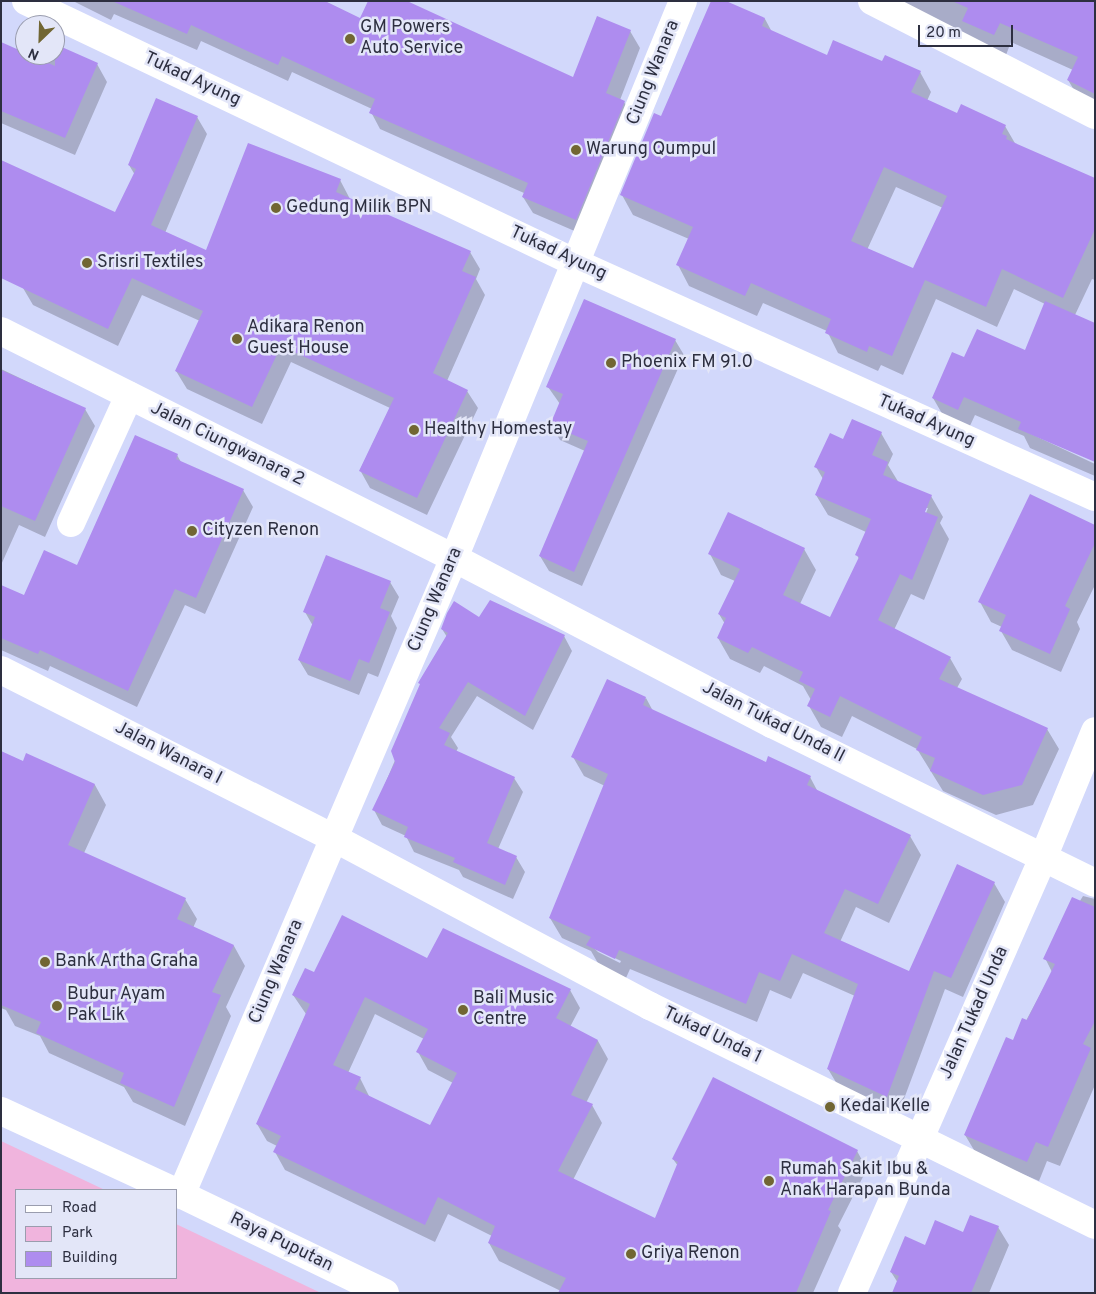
<!DOCTYPE html>
<style>
body{margin:0}
#map{position:relative;width:1096px;height:1294px;overflow:hidden;background:#d2d8fb;font-family:Overpass,sans-serif}
div>[style]{position:absolute}
[style*='--x']{left:calc(var(--x)*1px);top:calc(var(--y)*1px);width:calc(var(--w)*1px);rotate:calc(var(--a)*1deg)}
.green>*{inset:0;background:#f0b4dd}
.shadow>*{inset:0;background:#0003}
.building>*{inset:0;background:#ae8cef}
.minor>*{height:28px;margin:-14px;padding:0 14px;transform-origin:14px;border-radius:14px;background:#fff}
.major>*{height:28px;margin:-14px;padding:0 14px;transform-origin:14px;border-radius:14px;background:#fff}
.dots>*{width:14px;height:14px;translate:-50% -50%;box-sizing:border-box;border:2px solid #e3e6f8;border-radius:50%}
span{translate:-50% -50%;white-space:nowrap;text-align:center;line-height:1.15;-webkit-text-stroke:5px #e3e6f8;paint-order:stroke}
.poi-label{font-size:18px;color:#2d2f40}
.left{translate:0 -50%;text-align:left}
.street-label{font-size:18px;color:#2d2f40}
.frame{position:absolute;inset:0;border:2px solid #2d2f40;pointer-events:none}
.legend{position:absolute;left:15px;top:1189px;width:162px;height:90px;box-sizing:border-box;background:#e3e6f8;border:1px solid #9a9dae;margin:0;padding:6px 9px;list-style:none;font-size:15px;color:#2d2f40}
.legend li{display:flex;align-items:center;gap:10px;height:25px}
.legend b{width:25px;border:1px solid #9a9dae}
.north{position:absolute;left:15px;top:15px;width:50px;height:50px;box-sizing:border-box;background:#e3e6f8;border:1px solid #9a9dae;border-radius:50%;rotate:204deg;font-size:14px;font-weight:700;line-height:20px;text-align:center;color:#2d2f40}
.north::after{content:'';display:block;margin:auto;width:18px;height:22px;background:#716633;clip-path:polygon(50% 0,100% 100%,50% 72%,0 100%)}
.scale{position:absolute;left:918px;top:25px;width:95px;height:22px;box-sizing:border-box;border:2px solid #2d2f40;border-top:0;padding-left:6px;font-size:15px;line-height:18px;white-space:nowrap;color:#2d2f40;-webkit-text-stroke:4px #e3e6f8;paint-order:stroke}
</style>
<div id="map">
<div class="green">
<div style="clip-path:polygon(1px 1141px,105px 1190px,16px 1190px,16px 1278px,176px 1278px,176px 1224px,321px 1293px,1px 1293px)"></div>
</div>
<div class="shadow">
<div style="clip-path:polygon(73px 1px,324px 1px,361px 20px,573px 78px,630px 31px,640px 48px,620px 100px,624px 102px,634px 118px,586px 236px,533px 213px,523px 197px,524px 193px,380px 129px,371px 112px,372px 109px,292px 72px,288px 81px,201px 41px,197px 50px,114px 14px,111px 20px)"></div>
<div style="clip-path:polygon(evenodd,723px 1px,765px 19px,772px 32px,827px 57px,882px 63px,920px 72px,931px 92px,927px 101px,958px 115px,1005px 126px,1016px 145px,1095px 180px,1095px 280px,1092px 279px,1075px 315px,1027px 432px,1095px 464px,1095px 476px,1030px 448px,1024px 436px,975px 415px,969px 428px,944px 417px,933px 398px,965px 359px,1026px 352px,1045px 304px,1014px 289px,997px 327px,936px 299px,903px 375px,881px 365px,878px 371px,838px 353px,827px 331px,763px 303px,757px 316px,689px 286px,678px 265px,689px 239px,633px 215px,622px 195px,723px 1px,896px 187px,943px 208px,913px 270px,867px 250px,896px 187px)"></div>
<div style="clip-path:polygon(900px 1px,1095px 1px,1095px 107px,1080px 100px,1068px 80px,1073px 70px,1011px 42px,1006px 55px)"></div>
<div style="clip-path:polygon(1px 43px,46px 63px,50px 55px,55px 55px,55px 45px,97px 64px,107px 82px,75px 155px,1px 123px)"></div>
<div style="clip-path:polygon(197px 117px,207px 134px,165px 233px,207px 252px,340px 180px,350px 199px,470px 252px,480px 269px,476px 279px,485px 295px,447px 381px,467px 391px,478px 408px,427px 515px,370px 488px,360px 470px,390px 408px,291px 362px,262px 424px,187px 389px,176px 371px,200px 321px,142px 295px,118px 346px,33px 305px,23px 288px,116px 214px,135px 175px,129px 165px)"></div>
<div style="clip-path:polygon(675px 340px,684px 355px,582px 586px,549px 571px,540px 556px,585px 451px,560px 440px,551px 425px,560px 404px,548px 387px)"></div>
<div style="clip-path:polygon(1px 369px,85px 409px,95px 426px,45px 537px,19px 525px,1px 565px)"></div>
<div style="clip-path:polygon(evenodd,881px 433px,893px 454px,888px 465px,899px 483px,931px 496px,943px 517px,940px 523px,949px 539px,924px 600px,911px 594px,894px 630px,950px 658px,962px 679px,957px 688px,1047px 729px,1059px 749px,1033px 805px,996px 815px,943px 791px,917px 749px,852px 716px,842px 737px,821px 727px,809px 706px,811px 700px,803px 686px,764px 666px,760px 673px,730px 659px,718px 638px,725px 624px,719px 614px,735px 581px,721px 575px,710px 554px,804px 549px,816px 570px,800px 604px,830px 619px,859px 559px,857px 555px,866px 532px,828px 515px,816px 495px,823px 479px,816px 467px,844px 440px,881px 433px,925px 508px,928px 508px,924px 518px,925px 508px)"></div>
<div style="clip-path:polygon(177px 455px,181px 462px,243px 490px,253px 507px,205px 614px,185px 605px,137px 707px,50px 666px,48px 671px,1px 650px,1px 586px,25px 597px,77px 567px)"></div>
<div style="clip-path:polygon(1095px 526px,1095px 585px,1077px 622px,1080px 629px,1061px 672px,1012px 650px,1001px 631px,1002px 627px,991px 622px,980px 602px)"></div>
<div style="clip-path:polygon(390px 582px,399px 597px,391px 616px,397px 628px,378px 677px,368px 673px,359px 695px,308px 675px,299px 660px,313px 626px,305px 612px)"></div>
<div style="clip-path:polygon(479px 619px,564px 636px,572px 651px,533px 730px,477px 696px,451px 737px,458px 748px,456px 752px,514px 778px,523px 792px,498px 849px,516px 857px,525px 872px,513px 899px,463px 877px,459px 870px,414px 852px,406px 836px,382px 825px,374px 810px,447px 637px,442px 629px)"></div>
<div style="clip-path:polygon(evenodd,646px 698px,653px 711px,766px 764px,810px 777px,818px 792px,910px 836px,921px 855px,889px 923px,856px 907px,840px 942px,909px 972px,994px 883px,1005px 902px,963px 997px,945px 989px,898px 1115px,840px 1089px,828px 1069px,855px 996px,803px 973px,791px 999px,770px 990px,757px 1022px,630px 969px,626px 978px,599px 965px,591px 951px,562px 938px,550px 918px,605px 786px,584px 776px,573px 757px,646px 698px,594px 948px,621px 961px,620px 963px,598px 952px,594px 948px)"></div>
<div style="clip-path:polygon(1px 752px,24px 762px,27px 755px,95px 785px,106px 805px,84px 853px,185px 899px,197px 919px,193px 928px,234px 946px,245px 966px,226px 1007px,231px 1016px,185px 1126px,133px 1102px,124px 1087px,49px 1053px,40px 1036px,15px 1026px,6px 1010px,1px 1008px)"></div>
<div style="clip-path:polygon(1083px 896px,1095px 899px,1095px 1085px,1060px 1166px,1047px 1161px,1039px 1181px,977px 1155px,965px 1135px,1052px 972px,1045px 958px)"></div>
<div style="clip-path:polygon(evenodd,428px 960px,570px 990px,580px 1008px,570px 1027px,598px 1041px,608px 1059px,586px 1103px,592px 1105px,602px 1123px,573px 1180px,656px 1220px,678px 1166px,673px 1159px,857px 1151px,867px 1169px,838px 1226px,841px 1230px,813px 1293px,565px 1293px,499px 1261px,489px 1243px,492px 1236px,448px 1214px,435px 1242px,285px 1170px,275px 1152px,277px 1146px,267px 1141px,257px 1124px,306px 1014px,293px 995px,315px 974px,428px 960px,375px 1014px,424px 1039px,418px 1052px,428px 1070px,453px 1083px,430px 1127px,370px 1098px,360px 1078px,348px 1073px,375px 1014px)"></div>
<div style="clip-path:polygon(998px 1227px,1009px 1245px,989px 1293px,893px 1293px,898px 1283px,891px 1272px,926px 1246px,963px 1234px)"></div>
</div>
<div class="building">
<div style="clip-path:polygon(112px 1px,325px 1px,360px 18px,368px 1px,407px 1px,573px 77px,597px 16px,631px 30px,606px 93px,625px 101px,576px 220px,522px 197px,528px 183px,369px 113px,375px 99px,282px 56px,278px 65px,191px 25px,187px 34px)"></div>
<div style="clip-path:polygon(evenodd,711px 1px,726px 1px,765px 18px,762px 26px,827px 55px,833px 40px,882px 61px,885px 55px,921px 71px,911px 92px,957px 113px,961px 104px,1006px 125px,1002px 134px,1007px 136px,1006px 139px,1095px 178px,1095px 229px,1063px 298px,1002px 269px,986px 307px,925px 280px,892px 356px,869px 346px,867px 352px,825px 333px,831px 319px,751px 283px,745px 296px,676px 265px,693px 227px,620px 195px,654px 113px,661px 116px,711px 1px,884px 167px,947px 196px,913px 268px,851px 241px,884px 167px)"></div>
<div style="clip-path:polygon(952px 1px,1095px 1px,1095px 94px,1067px 80px,1078px 57px,1000px 23px,994px 35px,962px 21px,968px 8px)"></div>
<div style="clip-path:polygon(1px 42px,55px 66px,55px 44px,98px 63px,65px 138px,1px 111px)"></div>
<div style="clip-path:polygon(156px 98px,198px 116px,151px 225px,206px 250px,248px 143px,341px 179px,336px 192px,471px 251px,462px 271px,476px 277px,433px 373px,468px 390px,417px 498px,359px 471px,394px 398px,281px 346px,252px 407px,175px 371px,203px 311px,132px 278px,108px 329px,1px 278px,1px 160px,115px 212px,136px 169px,128px 165px)"></div>
<div style="clip-path:polygon(584px 299px,676px 339px,574px 572px,539px 556px,588px 441px,550px 425px,563px 394px,546px 387px)"></div>
<div style="clip-path:polygon(1045px 301px,1095px 323px,1095px 462px,1018px 429px,1021px 422px,964px 397px,958px 410px,932px 398px,952px 352px,964px 357px,977px 329px,1025px 350px)"></div>
<div style="clip-path:polygon(1px 370px,86px 408px,35px 521px,1px 506px)"></div>
<div style="clip-path:polygon(852px 419px,882px 432px,872px 455px,888px 462px,883px 475px,932px 495px,925px 512px,938px 517px,912px 580px,900px 574px,878px 620px,951px 657px,939px 679px,1048px 728px,1022px 785px,983px 795px,930px 771px,935px 758px,916px 750px,922px 737px,840px 696px,830px 717px,807px 706px,815px 689px,799px 681px,803px 672px,752px 647px,748px 653px,717px 638px,726px 618px,718px 614px,740px 569px,708px 554px,728px 512px,805px 548px,783px 595px,830px 617px,859px 557px,855px 555px,871px 519px,815px 495px,825px 472px,814px 467px,830px 433px,843px 439px)"></div>
<div style="clip-path:polygon(135px 435px,178px 454px,176px 459px,244px 489px,196px 598px,175px 589px,128px 691px,40px 650px,38px 654px,1px 638px,1px 585px,24px 595px,44px 550px,77px 565px)"></div>
<div style="clip-path:polygon(1030px 494px,1095px 525px,1095px 543px,1065px 606px,1070px 609px,1050px 654px,999px 631px,1006px 615px,978px 602px)"></div>
<div style="clip-path:polygon(326px 555px,391px 581px,380px 608px,390px 612px,369px 663px,359px 659px,350px 681px,298px 660px,315px 617px,303px 612px)"></div>
<div style="clip-path:polygon(490px 600px,565px 635px,525px 716px,468px 682px,439px 728px,450px 733px,444px 745px,515px 777px,487px 843px,517px 856px,505px 885px,453px 862px,455px 858px,404px 837px,408px 827px,372px 810px,395px 762px,391px 751px,420px 684px,418px 683px,448px 633px,441px 629px,447px 613px,454px 601px,479px 617px)"></div>
<div style="clip-path:polygon(607px 679px,646px 697px,643px 705px,766px 762px,768px 756px,811px 776px,807px 785px,911px 835px,878px 904px,845px 889px,824px 933px,909px 971px,957px 864px,995px 882px,951px 978px,934px 971px,887px 1097px,827px 1069px,858px 984px,792px 954px,780px 981px,759px 972px,746px 1004px,619px 950px,615px 959px,586px 945px,591px 937px,549px 918px,608px 774px,571px 757px)"></div>
<div style="clip-path:polygon(1px 751px,23px 761px,26px 753px,95px 784px,68px 845px,186px 898px,177px 919px,234px 945px,212px 992px,221px 995px,174px 1107px,120px 1083px,124px 1073px,36px 1033px,41px 1022px,1px 1005px)"></div>
<div style="clip-path:polygon(1072px 897px,1095px 907px,1095px 1021px,1083px 1044px,1091px 1048px,1048px 1147px,1036px 1142px,1027px 1162px,964px 1135px,1006px 1037px,1013px 1040px,1022px 1018px,1027px 1020px,1055px 964px,1043px 959px)"></div>
<div style="clip-path:polygon(evenodd,342px 915px,427px 958px,443px 928px,571px 989px,556px 1018px,598px 1040px,571px 1095px,593px 1104px,558px 1171px,655px 1218px,678px 1162px,672px 1159px,713px 1077px,858px 1150px,828px 1210px,831px 1211px,796px 1293px,558px 1293px,566px 1278px,488px 1243px,495px 1226px,438px 1197px,425px 1225px,273px 1152px,281px 1136px,256px 1124px,310px 1004px,292px 995px,305px 968px,314px 972px,342px 915px,365px 997px,428px 1029px,416px 1052px,457px 1073px,430px 1125px,355px 1089px,361px 1077px,333px 1065px,365px 997px)"></div>
<div style="clip-path:polygon(970px 1215px,999px 1226px,971px 1293px,892px 1293px,899px 1276px,890px 1272px,905px 1236px,925px 1245px,935px 1220px,963px 1232px)"></div>
</div>
<div class="minor">
<div style="--x:26;--y:1;--w:609;--a:25.47"></div>
<div style="--x:576;--y:263;--w:569;--a:24.27"></div>
<div style="--x:872;--y:1;--w:250;--a:27.1"></div>
<div style="--x:1;--y:331;--w:507;--a:26.62"></div>
<div style="--x:454;--y:558;--w:359;--a:27.6"></div>
<div style="--x:772;--y:724;--w:360;--a:26.2"></div>
<div style="--x:71;--y:523;--w:140;--a:-65.5"></div>
<div style="--x:1;--y:670;--w:373;--a:26.8"></div>
<div style="--x:334;--y:838;--w:358;--a:28"></div>
<div style="--x:650;--y:1006;--w:496;--a:26.2"></div>
<div style="--x:181;--y:1195;--w:693;--a:-66.8"></div>
<div style="--x:454;--y:558;--w:602;--a:-67.65"></div>
<div style="--x:852;--y:1293;--w:475;--a:-66.3"></div>
<div style="--x:1043;--y:858;--w:137;--a:-67.7"></div>
</div>
<div class="major">
<div style="--x:1;--y:1111;--w:188;--a:24.8"></div>
<div style="--x:176;--y:1192;--w:232;--a:25.8"></div>
</div>
<div class="dots">
<div style="left:350px;top:39px;background:#716633"></div>
<div style="left:576px;top:150px;background:#716633"></div>
<div style="left:276px;top:208px;background:#716633"></div>
<div style="left:87px;top:263px;background:#716633"></div>
<div style="left:237px;top:339px;background:#716633"></div>
<div style="left:611px;top:363px;background:#716633"></div>
<div style="left:414px;top:430px;background:#716633"></div>
<div style="left:192px;top:531px;background:#716633"></div>
<div style="left:45px;top:962px;background:#716633"></div>
<div style="left:57px;top:1006px;background:#716633"></div>
<div style="left:463px;top:1010px;background:#716633"></div>
<div style="left:830px;top:1107px;background:#716633"></div>
<div style="left:769px;top:1181px;background:#716633"></div>
<div style="left:631px;top:1254px;background:#716633"></div>
</div>
<div class="poi-label">
<span class="left" style="left:360px;top:39px">GM Powers<br>Auto Service</span>
<span class="left" style="left:586px;top:150px">Warung Qumpul</span>
<span class="left" style="left:286px;top:208px">Gedung Milik BPN</span>
<span class="left" style="left:97px;top:263px">Srisri Textiles</span>
<span class="left" style="left:247px;top:339px">Adikara Renon<br>Guest House</span>
<span class="left" style="left:621px;top:363px">Phoenix FM 91.0</span>
<span class="left" style="left:424px;top:430px">Healthy Homestay</span>
<span class="left" style="left:202px;top:531px">Cityzen Renon</span>
<span class="left" style="left:55px;top:962px">Bank Artha Graha</span>
<span class="left" style="left:67px;top:1006px">Bubur Ayam<br>Pak Lik</span>
<span class="left" style="left:473px;top:1010px">Bali Music<br>Centre</span>
<span class="left" style="left:840px;top:1107px">Kedai Kelle</span>
<span class="left" style="left:780px;top:1181px">Rumah Sakit Ibu &amp;<br>Anak Harapan Bunda</span>
<span class="left" style="left:641px;top:1254px">Griya Renon</span>
</div>
<div class="street-label">
<span style="left:654px;top:73px;rotate:-68deg">Ciung Wanara</span>
<span style="left:192px;top:80px;rotate:25deg">Tukad Ayung</span>
<span style="left:558px;top:254px;rotate:25deg">Tukad Ayung</span>
<span style="left:926px;top:422px;rotate:24deg">Tukad Ayung</span>
<span style="left:227px;top:445px;rotate:26deg">Jalan Ciungwanara 2</span>
<span style="left:436px;top:600px;rotate:-67deg">Ciung Wanara</span>
<span style="left:773px;top:723px;rotate:27deg">Jalan Tukad Unda II</span>
<span style="left:168px;top:754px;rotate:27deg">Jalan Wanara I</span>
<span style="left:277px;top:972px;rotate:-67deg">Ciung Wanara</span>
<span style="left:975px;top:1013px;rotate:-66deg">Jalan Tukad Unda</span>
<span style="left:712px;top:1036px;rotate:26deg">Tukad Unda 1</span>
<span style="left:281px;top:1243px;rotate:26deg">Raya Puputan</span>
</div>
<div class="frame"></div>
<ul class="legend">
<li><b style="height:6px;background:#fff"></b>Road</li>
<li><b style="height:14px;background:#f0b4dd"></b>Park</li>
<li><b style="height:14px;background:#ae8cef"></b>Building</li>
</ul>
<div class="north">N</div>
<div class="scale">20 m</div>
</div>
